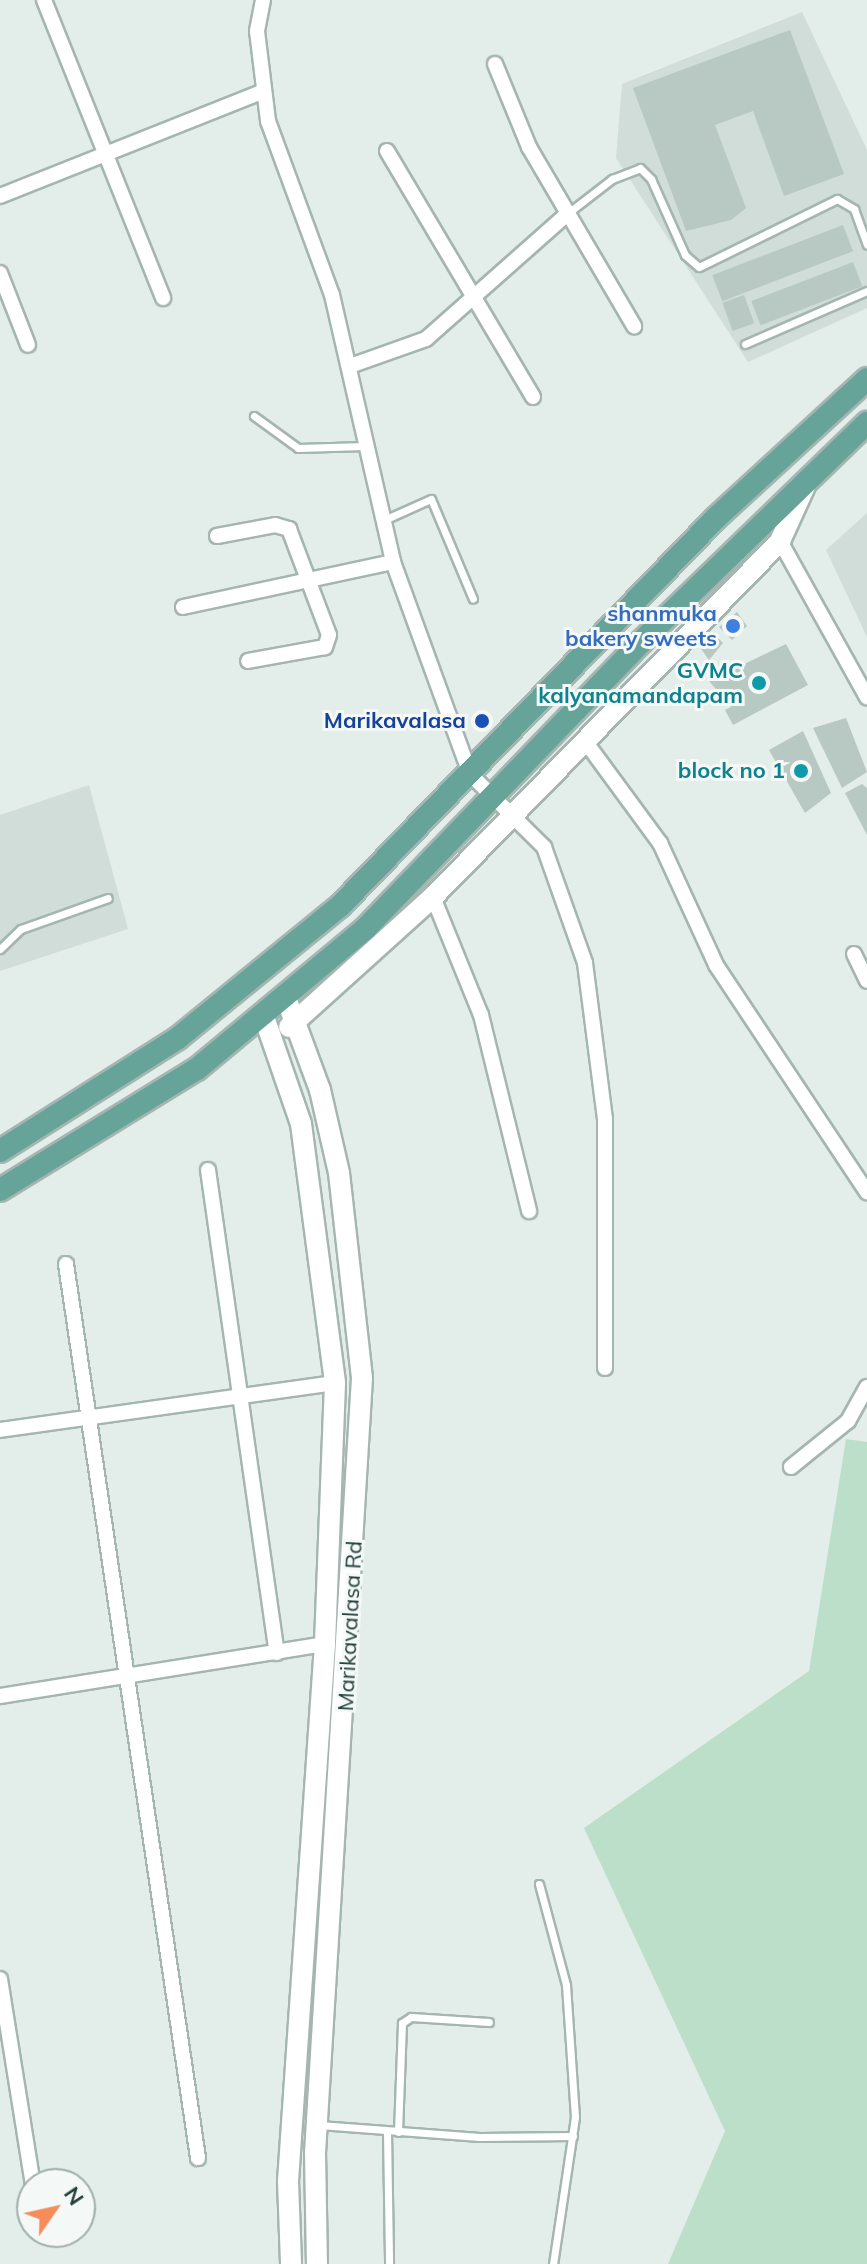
<!DOCTYPE html>
<style>
body{margin:0}
#map{position:relative;width:867px;height:2264px;overflow:hidden;background:#e3ede9;font-family:Mulish,sans-serif}
div>[style]{position:absolute}
[style*='--x']{left:calc(var(--x)*1px);top:calc(var(--y)*1px);width:calc(var(--w)*1px);rotate:calc(var(--a)*1deg)}
.built>*{inset:0;background:#d1ddd8}
.green>*{inset:0;background:#bbdfc8}
.building>*{inset:0;background:#b8c8c3;transform-origin:0 0}
.roads{filter:drop-shadow(2px 0 #a5b5b1) drop-shadow(-2px 0 #a5b5b1) drop-shadow(0 2px #a5b5b1) drop-shadow(0 -2px #a5b5b1)}
.lane>*{height:7px;margin:-3.5px;padding:0 3.5px;transform-origin:3.5px;border-radius:3.5px;background:#fff}
.street>*{height:14px;margin:-7px;padding:0 7px;transform-origin:7px;border-radius:7px;background:#fff}
.secondary>*{height:20px;margin:-10px;padding:0 10px;transform-origin:10px;border-radius:10px;background:#fff}
.primary>*{height:22px;margin:-11px;padding:0 11px;transform-origin:11px;border-radius:11px;background:#66a499}
.dots>*{width:22px;height:22px;translate:-50% -50%;box-sizing:border-box;border:4px solid #f4f9f7;border-radius:50%}
span{translate:-50% -50%;white-space:nowrap;text-align:center;line-height:1.15;-webkit-text-stroke:6px #f4f9f7;paint-order:stroke}
.shop-label{font-size:22px;color:#366cbe;font-weight:700}
.right{translate:-100% -50%;text-align:right}
.culture-label{font-size:22px;color:#0d838f;font-weight:700}
.transit-label{font-size:22px;color:#164399;font-weight:700}
.street-label{font-size:22px;color:#223f3a}
.north{position:absolute;left:16px;top:2168px;width:80px;height:80px;box-sizing:border-box;background:#f4f9f7;border:2px solid #a0afab;border-radius:50%;rotate:56deg;font-size:22px;font-weight:700;line-height:32px;text-align:center;color:#223f3a}
.north::after{content:'';display:block;margin:auto;width:28px;height:36px;background:#f58c59;clip-path:polygon(50% 0,100% 100%,50% 72%,0 100%)}
</style>
<div id="map">
<div class="built">
<div style="clip-path:polygon(802px 12px,867px 150px,867px 308px,748px 362px,616px 158px,622px 84px)"></div>
<div style="clip-path:polygon(867px 513px,867px 637px,826px 550px)"></div>
<div style="clip-path:polygon(89px 785px,128px 929px,0 971px,0 815px)"></div>
</div>
<div class="green">
<div style="clip-path:polygon(846px 1439px,867px 1442px,867px 2264px,668px 2264px,725px 2131px,584px 1828px,809px 1671px)"></div>
</div>
<div class="building">
<div style="clip-path:polygon(790px 30px,844px 174px,784px 196px,753px 111px,715px 125px,746px 208px,731px 220px,686px 231px,633px 88px)"></div>
<div style="left:843px;top:225px;width:28px;height:140px;rotate:69deg"></div>
<div style="left:853px;top:262px;width:26px;height:109px;rotate:69deg"></div>
<div style="left:744px;top:295px;width:30px;height:23px;rotate:70deg"></div>
<div style="clip-path:polygon(737px 612px,747px 626px,732px 640px,719px 627px)"></div>
<div style="clip-path:polygon(713px 633px,723px 643px,709px 660px,699px 646px)"></div>
<div style="clip-path:polygon(786px 644px,808px 685px,733px 725px,725px 710px,731px 707px,709px 681px)"></div>
<div style="clip-path:polygon(846px 718px,867px 772px,842px 788px,813px 728px)"></div>
<div style="clip-path:polygon(803px 731px,831px 793px,805px 813px,769px 750px)"></div>
<div style="clip-path:polygon(862px 784px,867px 788px,867px 835px,845px 793px)"></div>
</div>
<div class="roads">
<div class="lane">
<div style="--x:568;--y:213;--w:56;--a:-37.7"></div>
<div style="--x:612;--y:179;--w:30;--a:-21"></div>
<div style="--x:640;--y:168;--w:16;--a:45"></div>
<div style="--x:651;--y:179;--w:83;--a:65.9"></div>
<div style="--x:685;--y:255;--w:18;--a:41"></div>
<div style="--x:699;--y:267;--w:154;--a:-26.2"></div>
<div style="--x:837;--y:199;--w:20;--a:30"></div>
<div style="--x:854;--y:209;--w:38;--a:70"></div>
<div style="--x:745;--y:344;--w:133;--a:-23.5"></div>
<div style="--x:254;--y:416;--w:54;--a:36"></div>
<div style="--x:298;--y:448;--w:67;--a:-1.7"></div>
<div style="--x:384;--y:520;--w:51;--a:-24.1"></div>
<div style="--x:431;--y:499;--w:108;--a:67.2"></div>
<div style="--x:0;--y:949;--w:29;--a:-44"></div>
<div style="--x:21;--y:929;--w:92;--a:-19.6"></div>
<div style="--x:539;--y:1884;--w:105;--a:75"></div>
<div style="--x:566;--y:1985;--w:132;--a:86.1"></div>
<div style="--x:575;--y:2117;--w:149;--a:98.5"></div>
<div style="--x:319;--y:2125;--w:161;--a:4.3"></div>
<div style="--x:480;--y:2137;--w:93;--a:-0.6"></div>
<div style="--x:387;--y:2131;--w:133;--a:89.1"></div>
<div style="--x:398;--y:2132;--w:109;--a:-87.9"></div>
<div style="--x:402;--y:2023;--w:11;--a:-34"></div>
<div style="--x:411;--y:2017;--w:78;--a:3.7"></div>
</div>
<div class="street">
<div style="--x:44;--y:0;--w:321;--a:68.2"></div>
<div style="--x:263;--y:0;--w:32;--a:101"></div>
<div style="--x:257;--y:31;--w:91;--a:83"></div>
<div style="--x:268;--y:121;--w:185;--a:69.8"></div>
<div style="--x:332;--y:295;--w:274;--a:77.1"></div>
<div style="--x:393;--y:562;--w:226;--a:70"></div>
<div style="--x:470;--y:774;--w:104;--a:44.6"></div>
<div style="--x:544;--y:847;--w:123;--a:70.5"></div>
<div style="--x:585;--y:963;--w:157;--a:82.7"></div>
<div style="--x:605;--y:1119;--w:249;--a:90"></div>
<div style="--x:495;--y:64;--w:90;--a:67.7"></div>
<div style="--x:529;--y:147;--w:208;--a:59.6"></div>
<div style="--x:387;--y:151;--w:286;--a:59.3"></div>
<div style="--x:0;--y:196;--w:282;--a:-21.7"></div>
<div style="--x:0;--y:273;--w:77;--a:68.7"></div>
<div style="--x:350;--y:366;--w:81;--a:-19.6"></div>
<div style="--x:426;--y:339;--w:187;--a:-41.5"></div>
<div style="--x:217;--y:536;--w:59;--a:-10.7"></div>
<div style="--x:275;--y:525;--w:15;--a:16"></div>
<div style="--x:289;--y:529;--w:113;--a:69.3"></div>
<div style="--x:329;--y:635;--w:13;--a:108"></div>
<div style="--x:325;--y:647;--w:78;--a:169.7"></div>
<div style="--x:780;--y:541;--w:179;--a:60.9"></div>
<div style="--x:183;--y:607;--w:215;--a:-12.1"></div>
<div style="--x:585;--y:741;--w:127;--a:53.7"></div>
<div style="--x:660;--y:843;--w:134;--a:65.3"></div>
<div style="--x:716;--y:965;--w:273;--a:56.4"></div>
<div style="--x:433;--y:897;--w:127;--a:67.9"></div>
<div style="--x:481;--y:1015;--w:202;--a:76.2"></div>
<div style="--x:854;--y:954;--w:30;--a:64"></div>
<div style="--x:208;--y:1170;--w:488;--a:81.9"></div>
<div style="--x:66;--y:1264;--w:904;--a:81.6"></div>
<div style="--x:0;--y:1430;--w:338;--a:-8"></div>
<div style="--x:791;--y:1467;--w:73;--a:-38.9"></div>
<div style="--x:848;--y:1421;--w:39;--a:-61"></div>
<div style="--x:0;--y:1696;--w:329;--a:-9.1"></div>
<div style="--x:0;--y:1979;--w:208;--a:80.9"></div>
</div>
<div class="secondary">
<div style="--x:286;--y:998;--w:98;--a:69.7"></div>
<div style="--x:320;--y:1090;--w:85;--a:77.1"></div>
<div style="--x:339;--y:1173;--w:206;--a:83.6"></div>
<div style="--x:362;--y:1378;--w:775;--a:93.47"></div>
<div style="--x:315;--y:2152;--w:112;--a:89"></div>
<div style="--x:263;--y:1014;--w:116;--a:70.9"></div>
<div style="--x:301;--y:1124;--w:261;--a:82.5"></div>
<div style="--x:335;--y:1383;--w:261;--a:92.2"></div>
<div style="--x:325;--y:1644;--w:538;--a:93.94"></div>
<div style="--x:288;--y:2181;--w:83;--a:87.9"></div>
<div style="--x:289;--y:1027;--w:194;--a:-42.1"></div>
<div style="--x:433;--y:897;--w:497;--a:-45.7"></div>
<div style="--x:780;--y:541;--w:60;--a:-65.6"></div>
</div>
<div class="primary">
<div style="--x:0;--y:1151;--w:211;--a:-32.4"></div>
<div style="--x:178;--y:1038;--w:209;--a:-39.2"></div>
<div style="--x:340;--y:906;--w:540;--a:-45.9"></div>
<div style="--x:716;--y:518;--w:205;--a:-42.6"></div>
<div style="--x:0;--y:1190;--w:231;--a:-31.6"></div>
<div style="--x:197;--y:1069;--w:219;--a:-39.8"></div>
<div style="--x:365;--y:929;--w:398;--a:-46.1"></div>
<div style="--x:641;--y:642;--w:315;--a:-44.1"></div>
</div>
</div>
<div class="dots">
<div style="left:733px;top:626px;background:#3f7fe0"></div>
<div style="left:759px;top:683px;background:#0f9aa8"></div>
<div style="left:482px;top:721px;background:#1a4fb4"></div>
<div style="left:801px;top:771px;background:#0f9aa8"></div>
</div>
<div class="shop-label">
<span class="right" style="left:717px;top:626px">shanmuka<br>bakery sweets</span>
</div>
<div class="culture-label">
<span class="right" style="left:743px;top:683px">GVMC<br>kalyanamandapam</span>
<span class="right" style="left:785px;top:771px">block no 1</span>
</div>
<div class="transit-label">
<span class="right" style="left:466px;top:721px">Marikavalasa</span>
</div>
<div class="street-label">
<span style="left:350px;top:1626px;rotate:-87deg">Marikavalasa Rd</span>
</div>
<div class="north">N</div>
</div>
